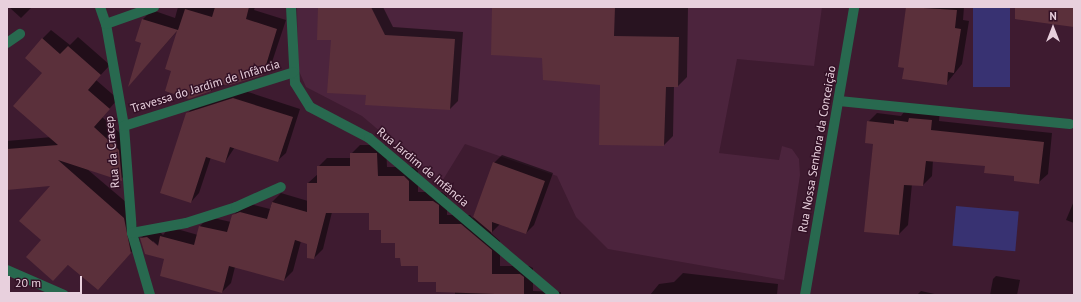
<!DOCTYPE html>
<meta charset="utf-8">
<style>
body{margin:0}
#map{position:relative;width:1081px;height:302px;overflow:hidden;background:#3e1b30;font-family:"PT Sans",sans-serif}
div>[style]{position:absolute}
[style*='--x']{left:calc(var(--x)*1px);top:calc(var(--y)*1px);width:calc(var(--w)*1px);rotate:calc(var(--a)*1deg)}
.built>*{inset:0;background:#4c243d}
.green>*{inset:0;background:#383272;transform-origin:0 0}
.shadow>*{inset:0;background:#0007}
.building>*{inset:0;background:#5b303b}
.minor>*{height:10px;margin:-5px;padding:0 5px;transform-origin:5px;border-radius:5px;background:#28694f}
span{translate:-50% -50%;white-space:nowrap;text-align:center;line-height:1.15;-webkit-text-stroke:3px #331126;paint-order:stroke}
.street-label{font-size:12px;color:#e8d0dd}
.frame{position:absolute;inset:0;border:8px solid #e8d0dd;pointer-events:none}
.north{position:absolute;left:1033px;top:8px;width:40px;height:40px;-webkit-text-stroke:3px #331126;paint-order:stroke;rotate:0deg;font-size:11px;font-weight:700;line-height:16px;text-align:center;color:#e8d0dd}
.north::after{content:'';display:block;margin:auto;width:14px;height:18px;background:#e8d0dd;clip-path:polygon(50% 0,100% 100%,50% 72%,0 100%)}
.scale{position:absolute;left:8px;top:276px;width:74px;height:18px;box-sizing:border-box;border:2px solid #e8d0dd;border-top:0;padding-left:5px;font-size:12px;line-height:14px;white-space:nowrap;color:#e8d0dd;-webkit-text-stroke:3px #331126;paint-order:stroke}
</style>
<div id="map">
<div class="built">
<div style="clip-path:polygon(297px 7px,822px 7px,814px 66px,737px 59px,719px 153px,779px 160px,782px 146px,792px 149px,799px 159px,800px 175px,784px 280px,608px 249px,576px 217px,557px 176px,465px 144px,441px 183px,362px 116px,306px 87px,298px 69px)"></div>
</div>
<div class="green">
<div style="left:973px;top:7px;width:37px;height:80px"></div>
<div style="left:956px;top:206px;width:63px;height:40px;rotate:5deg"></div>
</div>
<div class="shadow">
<div style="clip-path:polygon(9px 7px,32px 7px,21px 18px)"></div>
<div style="clip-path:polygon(178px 7px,255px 7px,254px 10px,286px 20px,271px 65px,262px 74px,218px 84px,211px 91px,173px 71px,179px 29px,130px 84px,142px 42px,136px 40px,143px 19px,152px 10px,175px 18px)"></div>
<div style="clip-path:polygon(319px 7px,383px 7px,393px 27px,463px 32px,458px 101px,450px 109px,332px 39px)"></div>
<div style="clip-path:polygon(493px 7px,688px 7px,687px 77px,678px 86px,674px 86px,673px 136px,664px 145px,600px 144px,601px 84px,543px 57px)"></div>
<div style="clip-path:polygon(907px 7px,964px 7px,963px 20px,969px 21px,962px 64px,946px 84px,899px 66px)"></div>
<div style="clip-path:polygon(51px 30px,70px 45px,78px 37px,110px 65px,96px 80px,118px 99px,102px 117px,128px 140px,130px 170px,121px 179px,87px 169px,133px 208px,140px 242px,107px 280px,69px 264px,53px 280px,42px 240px,52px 185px,7px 189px,7px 141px,52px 137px,43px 73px,42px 39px)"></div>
<div style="clip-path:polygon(242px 90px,300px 109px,286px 153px,277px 161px,235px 147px,225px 162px,211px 157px,199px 193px,191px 202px,187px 114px,195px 105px)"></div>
<div style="clip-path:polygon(940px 111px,939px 121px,1052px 133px,1048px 174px,1039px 182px,986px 165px,933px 160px,932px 176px,923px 185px,912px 184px,908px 225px,899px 234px,868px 122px,877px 113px,901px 116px,904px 112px)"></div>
<div style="clip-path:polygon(evenodd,360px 145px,386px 145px,387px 167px,413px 167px,418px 171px,418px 192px,442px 192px,447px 196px,447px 215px,470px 215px,473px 218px,494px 163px,502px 155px,553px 173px,534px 225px,526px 233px,500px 224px,491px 233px,500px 241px,500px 266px,529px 266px,533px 268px,533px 291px,561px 292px,561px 295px,455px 295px,455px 291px,419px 265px,401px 257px,396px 242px,382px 229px,370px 212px,332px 212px,323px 249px,314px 258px,308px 243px,301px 241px,293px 271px,284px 280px,235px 267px,231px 283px,222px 292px,165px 259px,141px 238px,150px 229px,156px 228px,163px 235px,170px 227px,198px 235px,200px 226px,209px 217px,231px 222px,233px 216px,242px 206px,250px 204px,270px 209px,272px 202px,281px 193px,308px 201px,308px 183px,318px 174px,318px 167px,327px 158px,351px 158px,351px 154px,360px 145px,153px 241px,161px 248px,153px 244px,153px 241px)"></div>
<div style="clip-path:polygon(1074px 201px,1074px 223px,1066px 220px)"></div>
<div style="clip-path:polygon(683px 273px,778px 284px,777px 295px,650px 295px,659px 284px,674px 282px)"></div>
<div style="clip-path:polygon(996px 276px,1020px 280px,1017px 295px,990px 295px,993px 279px)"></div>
<div style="clip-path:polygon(921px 291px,939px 295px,917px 295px)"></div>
</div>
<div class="building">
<div style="clip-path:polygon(215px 7px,249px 7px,246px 19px,277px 29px,263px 75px,230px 85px,212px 84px,211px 91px,189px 99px,165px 91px,171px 71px,165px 69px,177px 31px,128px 87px,141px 43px,135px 41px,142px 19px,178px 30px,185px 9px,212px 17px)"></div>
<div style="clip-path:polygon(318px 7px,371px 7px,385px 35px,455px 39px,450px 110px,365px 105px,366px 95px,327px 93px,331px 40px,317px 40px)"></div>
<div style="clip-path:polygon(492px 7px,615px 7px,614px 36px,679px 37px,678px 87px,666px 87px,664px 146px,599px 145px,600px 85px,543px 80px,542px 58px,491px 55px)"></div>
<div style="clip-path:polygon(906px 7px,957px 10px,955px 28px,961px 29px,954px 73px,948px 72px,947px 85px,902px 79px,904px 68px,898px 67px)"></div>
<div style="clip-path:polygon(1015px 7px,1074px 7px,1074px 27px,1015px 19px)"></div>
<div style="clip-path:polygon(42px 38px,60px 54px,68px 46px,101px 75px,88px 90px,110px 109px,94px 127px,119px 150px,122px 181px,58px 160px,124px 218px,131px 253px,98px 290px,68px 265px,53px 281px,26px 257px,41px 240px,19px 221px,50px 186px,7px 190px,7px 149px,58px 145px,13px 106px,42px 73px,25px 58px)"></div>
<div style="clip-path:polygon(233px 98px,293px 117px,278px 162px,230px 147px,225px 163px,206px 157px,191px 203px,160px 193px,186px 113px)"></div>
<div style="clip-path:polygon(909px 118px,932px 120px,931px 130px,1044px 142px,1039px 184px,1014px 181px,1014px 176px,984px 173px,985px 166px,926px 161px,923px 186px,904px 185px,899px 235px,864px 232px,873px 144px,865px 143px,867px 121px,894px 124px,894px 120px,908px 122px)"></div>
<div style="clip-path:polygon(350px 153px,377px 153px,378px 176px,404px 176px,409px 181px,409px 201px,433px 201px,439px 205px,439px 224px,461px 224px,492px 250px,492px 274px,520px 274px,524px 277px,524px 295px,436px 292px,436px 282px,418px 282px,418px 266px,401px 266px,400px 258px,395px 258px,395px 243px,381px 243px,381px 230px,369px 230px,369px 213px,326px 213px,314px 259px,307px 258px,307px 244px,295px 240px,284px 281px,229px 266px,222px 293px,160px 276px,164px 259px,145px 254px,140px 238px,147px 237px,158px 246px,160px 236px,194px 245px,199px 226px,227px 232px,232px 215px,240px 212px,267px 219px,272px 202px,307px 212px,307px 183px,317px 183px,317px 166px,350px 166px)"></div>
<div style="clip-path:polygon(493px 162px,545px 181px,526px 234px,492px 222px,492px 233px,473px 217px)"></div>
</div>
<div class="minor">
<div style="--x:100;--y:7;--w:18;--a:71"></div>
<div style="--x:106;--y:24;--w:104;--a:80"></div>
<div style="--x:124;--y:126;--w:107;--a:85.7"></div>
<div style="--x:132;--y:233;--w:65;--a:73.8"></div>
<div style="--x:291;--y:7;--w:76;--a:87"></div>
<div style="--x:295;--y:83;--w:28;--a:58"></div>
<div style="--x:310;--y:107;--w:67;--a:27.7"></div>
<div style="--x:369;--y:138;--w:243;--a:40.2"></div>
<div style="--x:106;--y:24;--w:51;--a:-19.5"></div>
<div style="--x:7;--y:43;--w:16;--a:-35"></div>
<div style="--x:839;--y:101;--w:232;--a:5.7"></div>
<div style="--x:124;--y:126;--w:178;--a:-17.6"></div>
<div style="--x:132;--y:233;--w:55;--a:-10.5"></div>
<div style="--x:186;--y:223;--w:52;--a:-17.7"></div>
<div style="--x:236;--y:207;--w:49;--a:-24"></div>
<div style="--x:7;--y:270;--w:62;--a:23.7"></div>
<div style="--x:805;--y:295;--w:292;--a:-80.3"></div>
</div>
<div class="street-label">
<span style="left:205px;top:86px;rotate:-17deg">Travessa do Jardim de Infância</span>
<span style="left:817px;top:149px;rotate:-80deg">Rua Nossa Senhora da Conceição</span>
<span style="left:112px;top:152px;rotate:-95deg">Rua da Cracep</span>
<span style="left:423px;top:167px;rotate:40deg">Rua Jardim de Infância</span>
</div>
<div class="frame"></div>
<div class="north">N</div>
<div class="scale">20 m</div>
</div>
